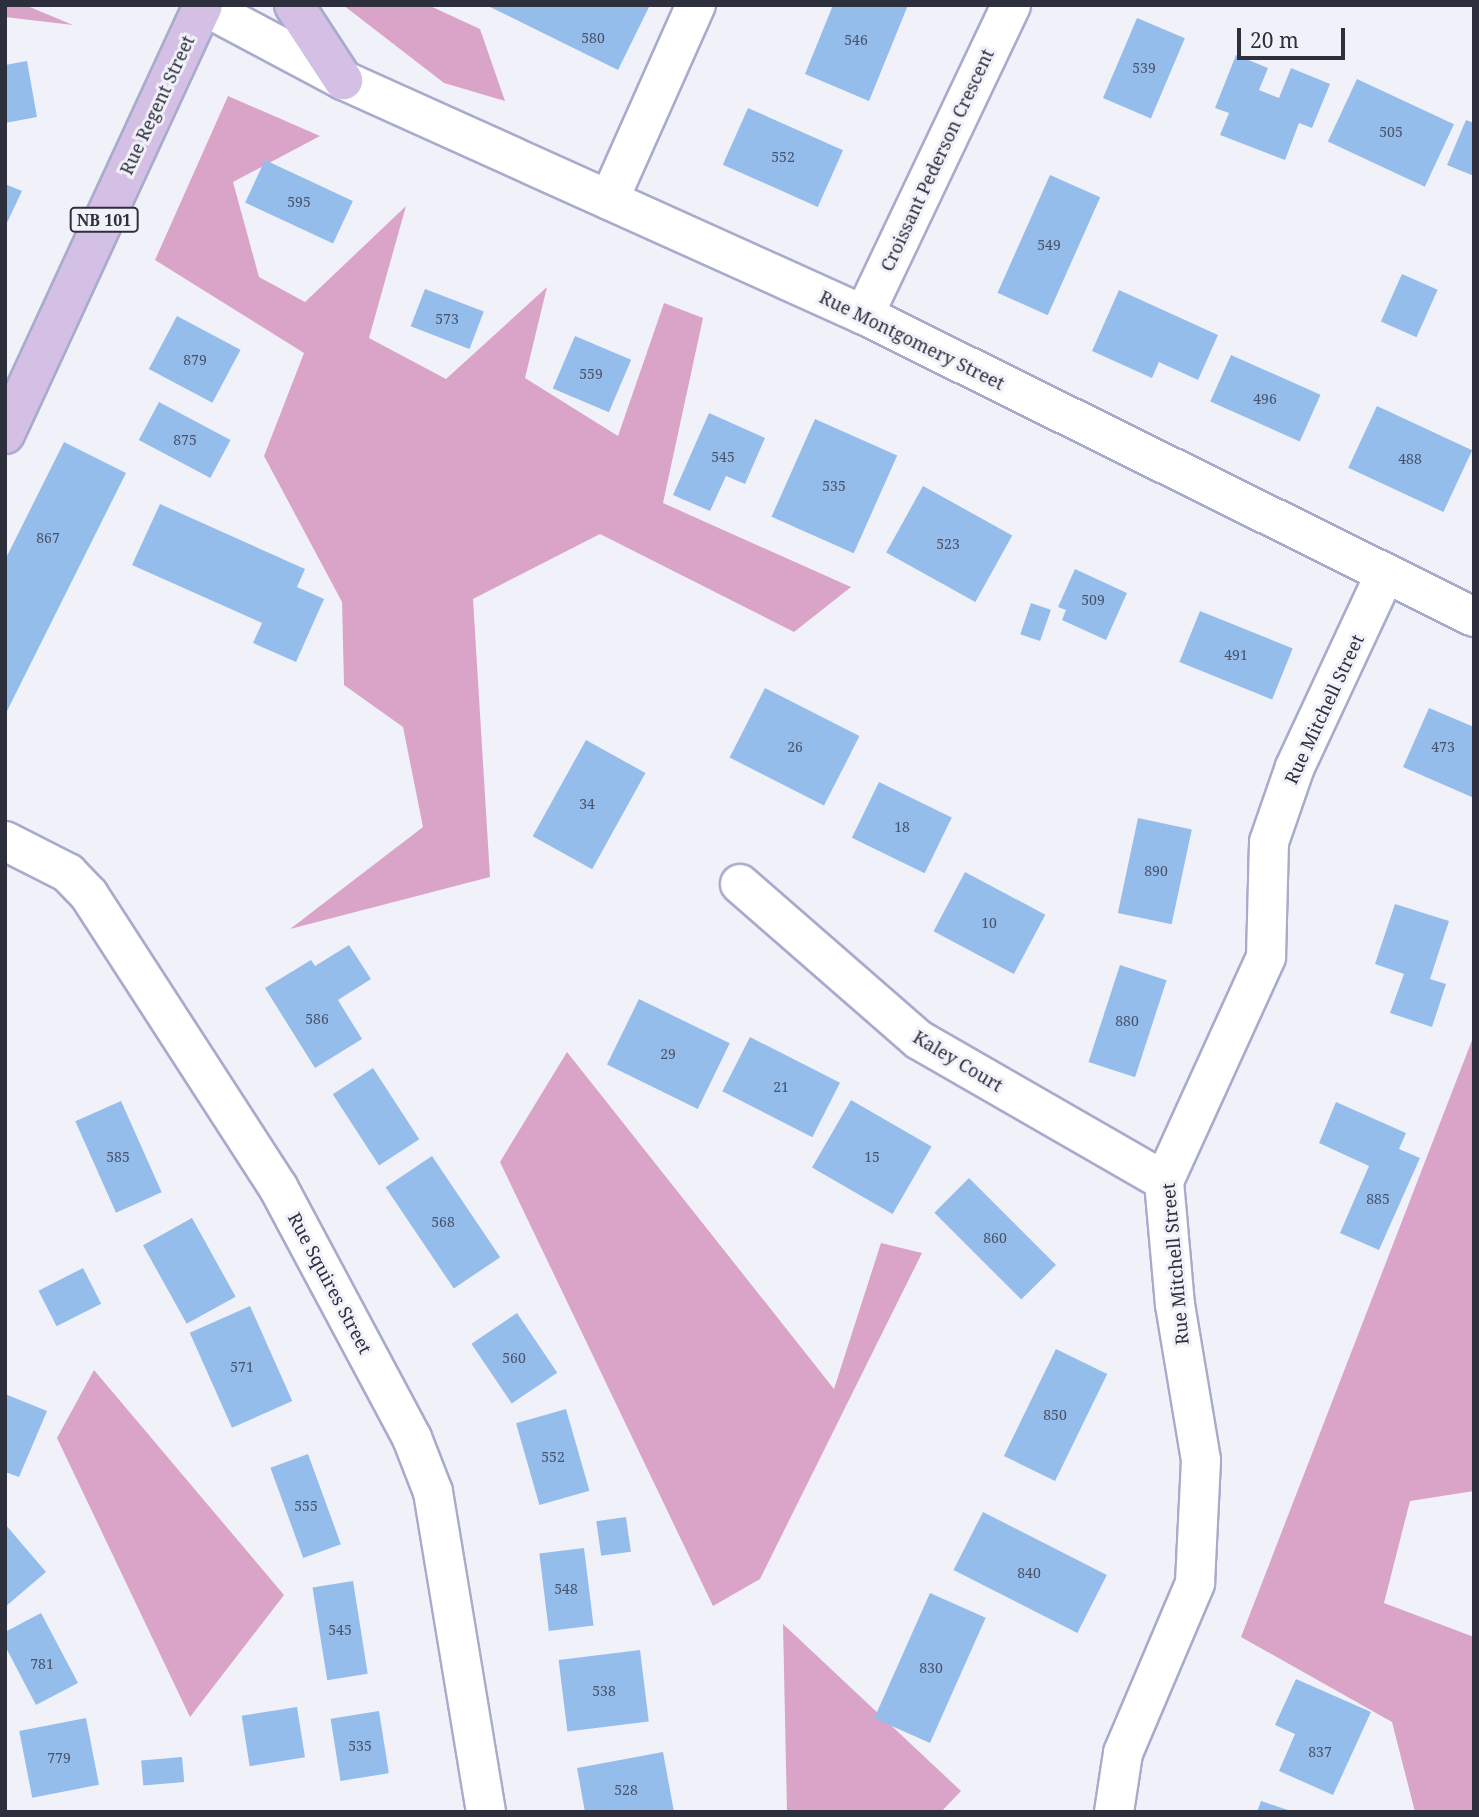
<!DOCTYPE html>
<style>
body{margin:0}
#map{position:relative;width:1479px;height:1817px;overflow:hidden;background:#f1f2f9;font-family:"Noto Serif",serif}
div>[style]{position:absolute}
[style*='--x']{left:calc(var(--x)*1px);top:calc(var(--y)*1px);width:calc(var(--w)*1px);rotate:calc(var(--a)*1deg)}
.forest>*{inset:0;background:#daa4c9}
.building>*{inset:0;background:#95bdec;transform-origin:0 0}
.roads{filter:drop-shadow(2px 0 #a8abcc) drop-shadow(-2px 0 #a8abcc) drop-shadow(0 2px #a8abcc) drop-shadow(0 -2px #a8abcc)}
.minor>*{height:38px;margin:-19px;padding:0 19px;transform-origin:19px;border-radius:19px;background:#fff}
.major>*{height:38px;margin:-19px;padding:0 19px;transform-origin:19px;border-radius:19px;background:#d4bfe5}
span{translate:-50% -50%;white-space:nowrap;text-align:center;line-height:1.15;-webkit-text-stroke:6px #f1f2f9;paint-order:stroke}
.number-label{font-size:14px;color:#485269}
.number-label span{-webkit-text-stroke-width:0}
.shield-label span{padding:2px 5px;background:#f1f2f9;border:2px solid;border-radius:5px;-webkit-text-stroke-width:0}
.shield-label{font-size:16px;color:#2e2f3d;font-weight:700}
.street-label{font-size:18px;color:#2e2f3d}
.frame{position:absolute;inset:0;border:7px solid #2e2f3d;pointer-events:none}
.scale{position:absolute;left:1237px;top:28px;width:108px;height:32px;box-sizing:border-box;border:4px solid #2e2f3d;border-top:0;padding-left:9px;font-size:21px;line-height:24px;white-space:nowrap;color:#2e2f3d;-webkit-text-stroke:5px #f1f2f9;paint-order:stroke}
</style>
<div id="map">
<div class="forest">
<div style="clip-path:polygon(5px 5px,25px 5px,73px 25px,5px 17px)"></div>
<div style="clip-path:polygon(343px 5px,428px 5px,480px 29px,505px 101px,444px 83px)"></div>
<div style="clip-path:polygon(228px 96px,320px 136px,233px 182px,259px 277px,305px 302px,406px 206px,369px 338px,446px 379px,547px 287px,525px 378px,618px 436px,664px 303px,703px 318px,663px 503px,851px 587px,794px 632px,600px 534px,473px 599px,490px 877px,290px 929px,423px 827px,403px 727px,344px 685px,342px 602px,264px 456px,304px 353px,155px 260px)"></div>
<div style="clip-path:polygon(1474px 1035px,1474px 1491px,1410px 1501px,1384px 1603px,1474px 1637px,1474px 1812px,1415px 1812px,1392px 1722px,1241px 1637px)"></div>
<div style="clip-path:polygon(567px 1052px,834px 1389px,881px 1243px,922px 1253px,760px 1579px,713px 1606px,500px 1162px)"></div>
<div style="clip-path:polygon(94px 1370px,284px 1595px,190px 1717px,57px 1438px)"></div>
<div style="clip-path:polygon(783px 1624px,961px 1791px,941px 1812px,787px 1812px)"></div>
</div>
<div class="building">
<div style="clip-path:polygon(486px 5px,650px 5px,618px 70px)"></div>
<div style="clip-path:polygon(833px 5px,908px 5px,869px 101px,805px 74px)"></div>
<div style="left:1137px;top:18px;width:52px;height:87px;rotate:23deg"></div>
<div style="clip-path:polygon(1236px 55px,1268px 68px,1259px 90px,1279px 98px,1291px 68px,1330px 84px,1312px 128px,1299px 123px,1285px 160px,1220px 135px,1229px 113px,1215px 108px)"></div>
<div style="clip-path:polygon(27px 61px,37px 117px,5px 123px,5px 65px)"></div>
<div style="left:1357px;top:79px;width:107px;height:69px;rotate:25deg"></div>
<div style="left:748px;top:108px;width:104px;height:62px;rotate:24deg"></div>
<div style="clip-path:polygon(1466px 120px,1474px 123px,1474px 176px,1447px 165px)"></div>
<div style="left:265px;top:160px;width:97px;height:47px;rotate:25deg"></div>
<div style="left:1050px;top:175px;width:55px;height:129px;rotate:24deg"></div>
<div style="clip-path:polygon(5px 184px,22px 191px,5px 227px)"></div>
<div style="left:1402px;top:274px;width:39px;height:52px;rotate:24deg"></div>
<div style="left:425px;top:289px;width:63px;height:40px;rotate:21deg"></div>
<div style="clip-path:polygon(1119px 290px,1218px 335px,1198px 380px,1159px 362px,1152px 378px,1092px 351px)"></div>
<div style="left:177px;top:316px;width:72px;height:60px;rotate:28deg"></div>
<div style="left:575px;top:336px;width:61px;height:57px;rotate:23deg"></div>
<div style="left:1231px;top:355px;width:98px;height:51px;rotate:24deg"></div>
<div style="left:159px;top:402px;width:81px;height:43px;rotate:28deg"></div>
<div style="left:1377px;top:406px;width:105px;height:68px;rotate:25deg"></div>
<div style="clip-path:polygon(709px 413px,765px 438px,745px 484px,726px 476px,710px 511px,673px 495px)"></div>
<div style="left:815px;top:419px;width:90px;height:107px;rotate:24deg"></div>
<div style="clip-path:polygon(64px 442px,126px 473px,5px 715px,5px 560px)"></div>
<div style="left:923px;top:486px;width:102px;height:76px;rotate:29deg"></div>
<div style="clip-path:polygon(160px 504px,305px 569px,297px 587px,324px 599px,296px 662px,253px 643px,262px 623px,132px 565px)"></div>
<div style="clip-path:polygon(1075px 569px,1127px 593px,1106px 640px,1062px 620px,1066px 610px,1058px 607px)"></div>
<div style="left:1031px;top:603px;width:21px;height:33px;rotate:19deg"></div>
<div style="left:1200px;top:611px;width:100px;height:55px;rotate:22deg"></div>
<div style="left:765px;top:688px;width:106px;height:78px;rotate:27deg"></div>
<div style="clip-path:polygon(1429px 708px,1474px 727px,1474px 798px,1403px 767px)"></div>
<div style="left:586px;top:740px;width:68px;height:110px;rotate:29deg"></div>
<div style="left:879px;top:782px;width:81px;height:62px;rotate:26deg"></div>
<div style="left:1138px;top:818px;width:55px;height:97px;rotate:12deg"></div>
<div style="left:965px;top:872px;width:91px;height:67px;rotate:28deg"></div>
<div style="clip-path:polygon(1395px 904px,1449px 921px,1430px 979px,1446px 984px,1432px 1027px,1390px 1013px,1404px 974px,1375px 964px)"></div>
<div style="clip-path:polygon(349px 945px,371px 979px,338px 1000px,362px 1039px,315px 1068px,265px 988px,311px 960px,315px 966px)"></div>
<div style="left:1120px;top:965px;width:49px;height:102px;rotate:18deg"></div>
<div style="left:639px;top:999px;width:101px;height:73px;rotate:26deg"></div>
<div style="left:750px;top:1037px;width:101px;height:61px;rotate:27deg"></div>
<div style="left:373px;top:1068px;width:85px;height:48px;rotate:57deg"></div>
<div style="left:851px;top:1100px;width:93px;height:78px;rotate:30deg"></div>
<div style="left:121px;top:1101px;width:100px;height:50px;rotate:66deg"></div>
<div style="clip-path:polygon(1336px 1102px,1406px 1133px,1399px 1149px,1420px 1158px,1379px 1250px,1340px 1233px,1369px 1166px,1319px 1143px)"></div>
<div style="left:432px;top:1156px;width:122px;height:56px;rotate:56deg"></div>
<div style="left:969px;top:1178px;width:123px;height:49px;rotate:45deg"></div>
<div style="left:192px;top:1218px;width:90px;height:56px;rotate:61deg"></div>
<div style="left:83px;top:1268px;width:40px;height:50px;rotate:63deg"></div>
<div style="left:250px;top:1306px;width:104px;height:66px;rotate:66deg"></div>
<div style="left:517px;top:1313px;width:72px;height:55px;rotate:56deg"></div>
<div style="left:1056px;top:1349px;width:57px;height:119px;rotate:26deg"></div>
<div style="clip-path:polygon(5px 1394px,47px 1411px,19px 1477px,5px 1472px)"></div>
<div style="left:566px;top:1409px;width:85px;height:52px;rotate:74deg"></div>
<div style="left:308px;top:1454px;width:96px;height:40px;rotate:70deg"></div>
<div style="left:983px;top:1512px;width:139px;height:65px;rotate:27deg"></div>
<div style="left:626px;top:1517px;width:35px;height:30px;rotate:82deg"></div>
<div style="clip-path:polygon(5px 1524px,46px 1572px,5px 1607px)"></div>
<div style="left:584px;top:1548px;width:78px;height:45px;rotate:83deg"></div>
<div style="left:353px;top:1581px;width:94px;height:41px;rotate:81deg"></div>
<div style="left:930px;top:1593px;width:61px;height:137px;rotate:24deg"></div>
<div style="clip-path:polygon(41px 1613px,78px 1683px,36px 1705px,5px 1646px,5px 1632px)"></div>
<div style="left:640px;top:1650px;width:72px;height:82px;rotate:83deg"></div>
<div style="clip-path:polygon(1296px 1679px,1371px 1712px,1333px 1795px,1279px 1771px,1295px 1734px,1275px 1725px)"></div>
<div style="left:297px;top:1707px;width:51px;height:56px;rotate:81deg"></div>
<div style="left:379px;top:1711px;width:63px;height:49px;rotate:81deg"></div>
<div style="left:86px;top:1718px;width:68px;height:68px;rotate:79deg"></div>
<div style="clip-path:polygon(663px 1752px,674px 1812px,585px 1812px,577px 1768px)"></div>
<div style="left:182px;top:1757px;width:25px;height:41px;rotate:85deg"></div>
<div style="clip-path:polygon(1261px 1801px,1291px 1811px,1291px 1812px,1257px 1812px)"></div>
</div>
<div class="roads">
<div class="minor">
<div style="--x:202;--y:5;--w:160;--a:28"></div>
<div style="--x:343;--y:80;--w:572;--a:24.28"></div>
<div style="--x:864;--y:315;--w:681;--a:26.34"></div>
<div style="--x:609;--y:200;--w:214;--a:-66"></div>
<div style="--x:864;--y:315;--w:343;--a:-64.6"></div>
<div style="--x:5;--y:841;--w:71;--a:26.9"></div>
<div style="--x:68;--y:873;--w:30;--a:46"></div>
<div style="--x:89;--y:895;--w:348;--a:57.1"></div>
<div style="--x:278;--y:1187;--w:285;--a:61.9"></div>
<div style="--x:412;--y:1438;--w:58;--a:68.7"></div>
<div style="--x:433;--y:1492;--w:324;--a:80.6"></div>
<div style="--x:740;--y:884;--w:237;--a:41.1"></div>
<div style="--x:919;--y:1040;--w:283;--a:29.9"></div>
<div style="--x:1114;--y:1812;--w:60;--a:-81.3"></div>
<div style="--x:1123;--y:1753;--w:185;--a:-67"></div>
<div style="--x:1195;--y:1583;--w:123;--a:-87.2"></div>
<div style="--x:1201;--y:1460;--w:157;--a:-99.5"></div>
<div style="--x:1175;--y:1305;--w:124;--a:-95.1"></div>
<div style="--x:1164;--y:1181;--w:246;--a:-65.5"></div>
<div style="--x:1266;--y:957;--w:115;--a:-88.5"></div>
<div style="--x:1269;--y:842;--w:79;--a:-70.9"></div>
<div style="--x:1295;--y:767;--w:211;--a:-65"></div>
</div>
<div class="major">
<div style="--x:294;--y:5;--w:90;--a:56.8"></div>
<div style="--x:5;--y:434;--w:472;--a:-65.2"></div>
</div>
</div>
<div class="number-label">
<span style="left:593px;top:38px">580</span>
<span style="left:856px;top:40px">546</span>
<span style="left:1144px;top:68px">539</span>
<span style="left:1391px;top:132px">505</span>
<span style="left:783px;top:157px">552</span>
<span style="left:299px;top:202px">595</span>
<span style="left:1049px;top:245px">549</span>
<span style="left:447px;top:319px">573</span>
<span style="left:195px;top:360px">879</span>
<span style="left:591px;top:374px">559</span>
<span style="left:1265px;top:399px">496</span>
<span style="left:185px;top:440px">875</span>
<span style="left:723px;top:457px">545</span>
<span style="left:1410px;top:459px">488</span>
<span style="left:834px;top:486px">535</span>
<span style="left:48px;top:538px">867</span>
<span style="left:948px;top:544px">523</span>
<span style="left:1093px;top:600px">509</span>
<span style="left:1236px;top:655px">491</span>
<span style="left:795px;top:747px">26</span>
<span style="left:1443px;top:747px">473</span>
<span style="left:587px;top:804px">34</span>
<span style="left:902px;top:827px">18</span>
<span style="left:1156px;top:871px">890</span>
<span style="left:989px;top:923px">10</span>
<span style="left:317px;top:1019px">586</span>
<span style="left:1127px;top:1021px">880</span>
<span style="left:668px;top:1054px">29</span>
<span style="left:781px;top:1087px">21</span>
<span style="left:118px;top:1157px">585</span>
<span style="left:872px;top:1157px">15</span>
<span style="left:1378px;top:1199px">885</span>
<span style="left:443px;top:1222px">568</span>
<span style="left:995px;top:1238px">860</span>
<span style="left:514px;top:1358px">560</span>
<span style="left:242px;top:1367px">571</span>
<span style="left:1055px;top:1415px">850</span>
<span style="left:553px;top:1457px">552</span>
<span style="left:306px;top:1506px">555</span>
<span style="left:1029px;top:1573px">840</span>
<span style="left:566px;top:1589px">548</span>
<span style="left:340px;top:1630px">545</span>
<span style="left:42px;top:1664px">781</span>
<span style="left:931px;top:1668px">830</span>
<span style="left:604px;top:1691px">538</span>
<span style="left:360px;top:1746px">535</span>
<span style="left:1320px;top:1752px">837</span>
<span style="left:59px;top:1758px">779</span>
<span style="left:626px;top:1790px">528</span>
</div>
<div class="shield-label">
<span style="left:104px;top:220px">NB 101</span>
</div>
<div class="street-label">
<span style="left:157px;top:105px;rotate:-65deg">Rue Regent Street</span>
<span style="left:937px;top:160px;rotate:-65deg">Croissant Pederson Crescent</span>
<span style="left:912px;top:340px;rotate:26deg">Rue Montgomery Street</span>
<span style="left:1324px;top:709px;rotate:-65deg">Rue Mitchell Street</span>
<span style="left:958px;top:1061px;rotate:31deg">Kaley Court</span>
<span style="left:1175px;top:1264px;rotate:-95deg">Rue Mitchell Street</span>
<span style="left:330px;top:1283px;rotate:62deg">Rue Squires Street</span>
</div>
<div class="frame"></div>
<div class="scale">20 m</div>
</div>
